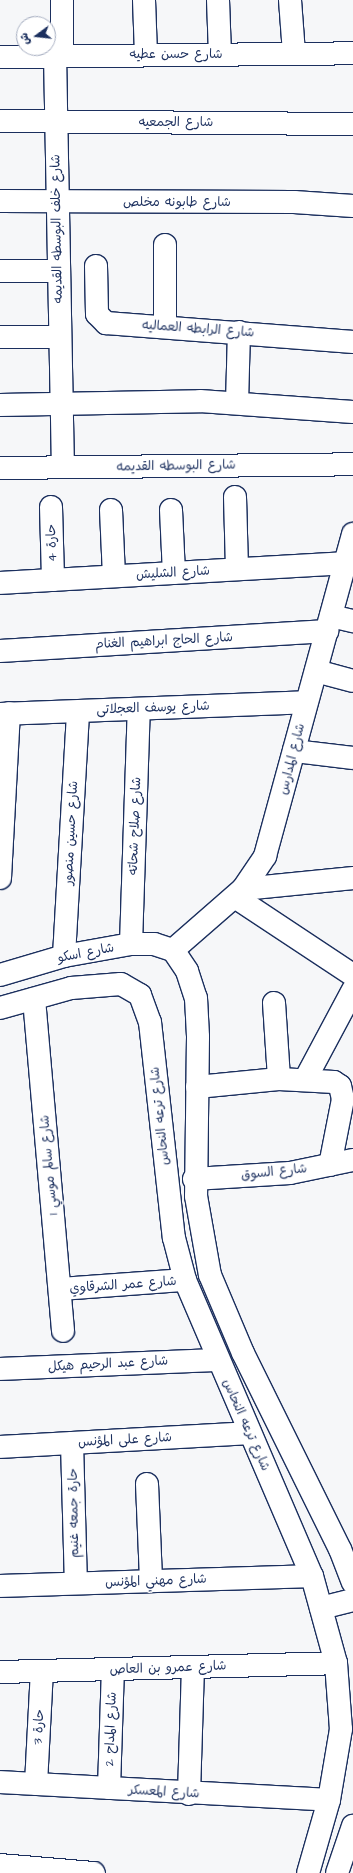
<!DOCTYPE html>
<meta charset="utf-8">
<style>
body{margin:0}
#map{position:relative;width:353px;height:1873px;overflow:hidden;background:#f6f7f9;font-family:"Architects Daughter","Playpen Sans Arabic",sans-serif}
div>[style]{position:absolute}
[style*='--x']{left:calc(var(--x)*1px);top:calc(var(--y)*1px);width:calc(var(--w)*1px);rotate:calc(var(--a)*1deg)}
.roads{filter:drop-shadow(1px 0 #1b2f5e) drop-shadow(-1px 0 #1b2f5e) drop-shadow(0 1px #1b2f5e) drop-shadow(0 -1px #1b2f5e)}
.minor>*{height:22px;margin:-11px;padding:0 11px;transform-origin:11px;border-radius:11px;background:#fff}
.major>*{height:22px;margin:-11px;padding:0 11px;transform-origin:11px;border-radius:11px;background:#fff}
span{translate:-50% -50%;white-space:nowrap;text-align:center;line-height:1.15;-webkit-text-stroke:3px #fff;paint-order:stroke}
.street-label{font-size:13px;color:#1b2f5e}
.north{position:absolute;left:16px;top:16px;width:40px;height:40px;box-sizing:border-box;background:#fff;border:1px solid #a4acbf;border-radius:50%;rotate:255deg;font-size:11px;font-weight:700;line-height:16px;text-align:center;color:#1b2f5e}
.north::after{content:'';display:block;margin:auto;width:14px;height:18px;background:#1b2f5e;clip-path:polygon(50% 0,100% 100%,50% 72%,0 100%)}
</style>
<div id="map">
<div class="roads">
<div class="minor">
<div style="--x:144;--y:0;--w:54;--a:87.9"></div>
<div style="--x:218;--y:0;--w:54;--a:87.9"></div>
<div style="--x:290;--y:0;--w:53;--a:85.7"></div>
<div style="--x:55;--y:54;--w:413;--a:88.9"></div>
<div style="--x:62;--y:54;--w:54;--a:-90"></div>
<div style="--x:0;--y:57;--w:353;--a:-0.6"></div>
<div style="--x:0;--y:121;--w:353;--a:0.5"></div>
<div style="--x:0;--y:201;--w:294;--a:0.2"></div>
<div style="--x:294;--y:202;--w:59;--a:3.9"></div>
<div style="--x:96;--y:266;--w:48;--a:88.8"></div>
<div style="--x:97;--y:314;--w:13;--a:45"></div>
<div style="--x:106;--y:323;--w:248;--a:4.4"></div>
<div style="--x:0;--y:271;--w:58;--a:0"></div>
<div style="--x:165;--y:326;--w:81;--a:-90"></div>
<div style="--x:0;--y:337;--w:59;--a:0"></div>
<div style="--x:237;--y:403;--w:71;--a:-88.4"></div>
<div style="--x:0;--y:405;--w:200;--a:-1.1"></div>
<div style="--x:200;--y:401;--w:153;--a:4.1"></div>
<div style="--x:0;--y:468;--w:353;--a:-0.6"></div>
<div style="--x:235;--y:497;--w:72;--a:88.4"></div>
<div style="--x:51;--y:507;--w:73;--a:88.4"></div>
<div style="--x:111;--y:510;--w:66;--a:87.4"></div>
<div style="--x:171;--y:510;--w:63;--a:87.3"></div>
<div style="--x:0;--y:583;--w:346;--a:-3.3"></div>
<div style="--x:331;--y:616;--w:23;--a:13"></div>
<div style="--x:0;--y:651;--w:328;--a:-3.5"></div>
<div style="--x:316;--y:671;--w:38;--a:15"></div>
<div style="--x:0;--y:714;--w:306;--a:-2.2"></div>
<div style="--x:294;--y:751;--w:59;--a:6.8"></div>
<div style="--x:0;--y:878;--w:165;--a:-86.9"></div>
<div style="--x:243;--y:889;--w:111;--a:-5.7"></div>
<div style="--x:235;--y:897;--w:141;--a:33.5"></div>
<div style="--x:131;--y:944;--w:235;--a:-88.1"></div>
<div style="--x:173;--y:950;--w:93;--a:-41.1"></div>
<div style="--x:243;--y:889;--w:40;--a:-56"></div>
<div style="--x:265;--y:856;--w:334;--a:-74.7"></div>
<div style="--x:64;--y:956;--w:245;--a:-86.7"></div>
<div style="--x:34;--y:999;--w:333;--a:85"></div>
<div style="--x:274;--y:1003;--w:76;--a:86.2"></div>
<div style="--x:306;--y:1078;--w:100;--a:-61.9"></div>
<div style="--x:197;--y:1087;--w:82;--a:-5.6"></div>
<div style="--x:279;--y:1079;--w:55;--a:3.1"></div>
<div style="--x:334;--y:1082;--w:7;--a:34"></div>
<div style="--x:340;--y:1086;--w:13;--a:77"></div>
<div style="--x:343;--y:1099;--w:67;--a:101.1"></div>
<div style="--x:194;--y:1179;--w:96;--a:-3.6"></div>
<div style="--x:290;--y:1173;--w:64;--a:-11.7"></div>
<div style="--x:61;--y:1289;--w:124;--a:-4.2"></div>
<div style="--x:0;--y:1369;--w:217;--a:-2.4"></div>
<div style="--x:72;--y:1443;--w:140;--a:88.4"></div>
<div style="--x:0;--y:1447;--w:250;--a:-3.2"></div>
<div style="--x:147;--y:1484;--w:97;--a:87.6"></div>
<div style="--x:0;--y:1586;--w:312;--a:-1.8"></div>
<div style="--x:0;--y:1672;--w:336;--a:-1.5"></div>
<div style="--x:0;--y:1782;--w:329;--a:3.1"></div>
<div style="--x:36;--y:1784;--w:113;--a:-87"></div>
<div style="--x:109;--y:1788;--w:119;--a:-88.1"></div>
<div style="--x:189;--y:1794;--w:127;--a:-88.2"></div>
<div style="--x:0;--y:1865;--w:94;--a:4.9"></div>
</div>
<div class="major">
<div style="--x:0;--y:975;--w:67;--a:-16.5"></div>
<div style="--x:64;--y:956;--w:68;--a:-10.2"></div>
<div style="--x:131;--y:944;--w:23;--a:0"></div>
<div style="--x:154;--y:944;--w:20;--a:18"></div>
<div style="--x:173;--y:950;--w:25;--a:56"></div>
<div style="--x:187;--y:971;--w:28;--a:72"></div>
<div style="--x:196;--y:998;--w:39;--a:87"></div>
<div style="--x:198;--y:1037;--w:159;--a:90.7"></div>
<div style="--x:196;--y:1196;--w:80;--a:80"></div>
<div style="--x:210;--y:1275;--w:85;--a:67.1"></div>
<div style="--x:243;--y:1353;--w:219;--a:63.7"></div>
<div style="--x:340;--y:1549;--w:36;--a:69"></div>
<div style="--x:0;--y:1008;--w:74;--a:-15.7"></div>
<div style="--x:71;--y:988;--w:50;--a:-4.6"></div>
<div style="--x:121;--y:984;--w:22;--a:30"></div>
<div style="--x:140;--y:995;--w:29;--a:70"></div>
<div style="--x:150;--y:1022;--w:217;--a:83.7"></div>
<div style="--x:174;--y:1238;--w:43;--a:75.3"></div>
<div style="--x:185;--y:1280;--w:322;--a:66.8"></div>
<div style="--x:312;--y:1576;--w:90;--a:74.6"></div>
<div style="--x:336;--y:1663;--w:66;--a:85.7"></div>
<div style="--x:341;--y:1729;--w:72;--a:99.6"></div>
<div style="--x:329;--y:1800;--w:76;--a:106"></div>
<div style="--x:321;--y:1608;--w:33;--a:-14"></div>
<div style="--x:337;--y:1873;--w:50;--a:-71.2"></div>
</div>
</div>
<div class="street-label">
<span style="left:176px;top:54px">شارع حسن عطيه</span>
<span style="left:176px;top:122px">شارع الجمعيه</span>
<span style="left:177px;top:202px">شارع طابونه مخلص</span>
<span style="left:57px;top:229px;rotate:-91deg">شارع خلف البوسطه القديمه</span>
<span style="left:198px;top:329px;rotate:4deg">شارع الرابطه العماليه</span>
<span style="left:176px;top:466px;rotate:-1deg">شارع البوسطه القديمه</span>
<span style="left:52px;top:543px;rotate:-92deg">حارة 4</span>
<span style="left:173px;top:573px;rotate:-3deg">شارع الشليش</span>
<span style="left:164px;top:641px;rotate:-3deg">شارع الحاج ابراهيم الغنام</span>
<span style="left:153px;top:708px;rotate:-2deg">شارع يوسف العجلاتى</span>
<span style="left:292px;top:759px;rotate:-76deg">شارع المدارس</span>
<span style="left:135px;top:826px;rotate:-88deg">شارع صلاح شحاته</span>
<span style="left:71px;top:833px;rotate:-87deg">شارع حسين منصور</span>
<span style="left:86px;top:953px;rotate:-11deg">شارع اسكو</span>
<span style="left:160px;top:1116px;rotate:-96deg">شارع ترعه النحاس</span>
<span style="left:49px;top:1165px;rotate:-95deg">شارع سالم موسي 1</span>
<span style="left:274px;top:1172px;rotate:-6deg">شارع السوق</span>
<span style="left:123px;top:1285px;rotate:-4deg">شارع عمر الشرقاوي</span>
<span style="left:108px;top:1364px;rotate:-3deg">شارع عبد الرحيم هيكل</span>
<span style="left:246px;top:1425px;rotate:66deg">شارع ترعه النحاس</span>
<span style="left:125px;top:1440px;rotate:-3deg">شارع على المؤنس</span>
<span style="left:74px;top:1513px;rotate:-91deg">حارة جمعه غنيم</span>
<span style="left:156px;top:1581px;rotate:-2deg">شارع مهني المؤنس</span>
<span style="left:168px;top:1668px;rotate:-2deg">شارع عمرو بن العاص</span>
<span style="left:39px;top:1727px;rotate:-87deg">حارة 3</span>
<span style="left:111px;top:1729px;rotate:-88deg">شارع المداح 2</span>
<span style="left:164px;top:1792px;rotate:3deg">شارع المعسكر</span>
</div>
<div class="north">ش</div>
</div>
